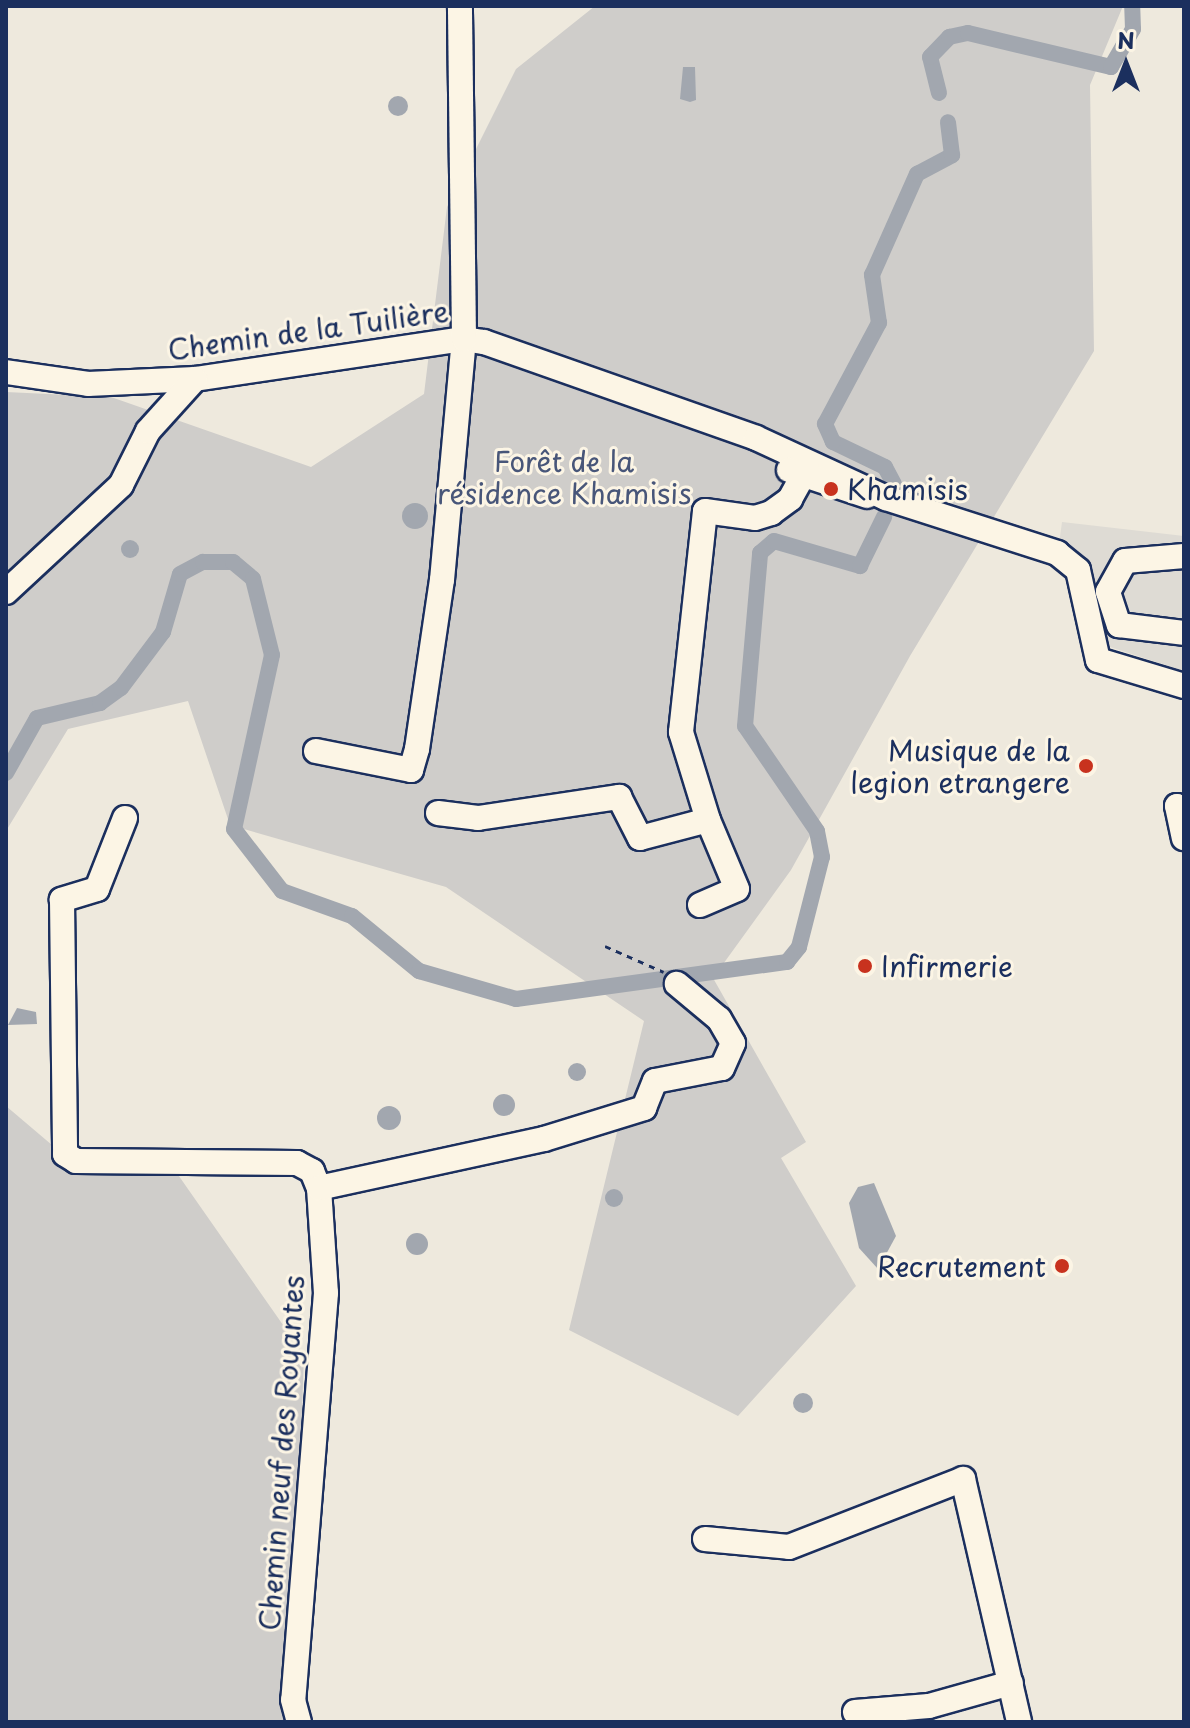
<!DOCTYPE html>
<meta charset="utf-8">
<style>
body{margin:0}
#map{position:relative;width:1190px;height:1728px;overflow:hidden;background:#eee9dd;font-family:"Playpen Sans",sans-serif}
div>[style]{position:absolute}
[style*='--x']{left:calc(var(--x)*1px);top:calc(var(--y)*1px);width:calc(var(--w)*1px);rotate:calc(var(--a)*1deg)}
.built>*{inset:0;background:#dedbd4}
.green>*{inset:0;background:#cfcdca}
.water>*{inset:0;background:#a2a7af}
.round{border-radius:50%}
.canal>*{height:16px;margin:-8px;padding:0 8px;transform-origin:8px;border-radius:8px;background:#a2a7af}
.path>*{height:3px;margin-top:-1.5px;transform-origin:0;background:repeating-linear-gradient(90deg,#1b2f5e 0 6px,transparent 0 12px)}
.roads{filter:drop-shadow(2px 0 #1b2f5e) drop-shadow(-2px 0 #1b2f5e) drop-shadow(0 2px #1b2f5e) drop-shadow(0 -2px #1b2f5e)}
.minor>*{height:24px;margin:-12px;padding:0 12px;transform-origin:12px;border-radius:12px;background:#fcf5e5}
.dots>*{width:22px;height:22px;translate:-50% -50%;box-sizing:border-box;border:4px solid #fcf5e5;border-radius:50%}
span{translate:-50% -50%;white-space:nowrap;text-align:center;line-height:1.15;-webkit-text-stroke:6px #fcf5e5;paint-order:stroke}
.street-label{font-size:28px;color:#1b2f5e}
.park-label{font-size:28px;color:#485679}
.poi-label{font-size:28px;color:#1b2f5e}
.left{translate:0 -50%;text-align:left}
.right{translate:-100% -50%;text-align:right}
.frame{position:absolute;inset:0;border:8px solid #1b2f5e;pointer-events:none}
.north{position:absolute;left:1086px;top:24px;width:80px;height:80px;-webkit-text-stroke:6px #fcf5e5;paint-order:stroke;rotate:0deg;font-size:22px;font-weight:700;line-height:32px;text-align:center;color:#1b2f5e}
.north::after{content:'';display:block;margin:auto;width:28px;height:36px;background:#1b2f5e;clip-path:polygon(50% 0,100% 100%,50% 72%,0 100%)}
</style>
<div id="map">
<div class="built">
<div style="clip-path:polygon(1062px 522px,1184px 536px,1184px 671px,1107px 646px,1091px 566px,1059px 544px)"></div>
</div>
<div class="green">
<div style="clip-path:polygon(595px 6px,1123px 6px,1090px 85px,1094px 351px,910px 656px,791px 870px,713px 978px,806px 1142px,781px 1158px,856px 1286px,738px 1416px,569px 1330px,644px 1021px,446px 887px,230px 825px,188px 701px,68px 729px,6px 831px,6px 392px,111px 397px,311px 467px,424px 394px,447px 207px,516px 69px)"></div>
<div style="clip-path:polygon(6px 1106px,72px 1162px,174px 1169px,304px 1355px,291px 1722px,6px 1722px)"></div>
</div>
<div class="water">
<div style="clip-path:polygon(683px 67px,695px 67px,696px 100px,690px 102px,680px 99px)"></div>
<div class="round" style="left:388px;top:96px;width:20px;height:20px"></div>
<div class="round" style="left:402px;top:503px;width:26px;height:26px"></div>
<div class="round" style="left:121px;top:540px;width:18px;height:18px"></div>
<div style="clip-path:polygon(17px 1008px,36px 1012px,37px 1024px,8px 1025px)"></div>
<div class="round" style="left:568px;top:1063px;width:18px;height:18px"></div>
<div class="round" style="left:493px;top:1094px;width:22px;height:22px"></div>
<div class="round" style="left:377px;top:1106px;width:24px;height:24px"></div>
<div style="clip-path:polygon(874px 1183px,896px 1236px,878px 1269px,859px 1248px,849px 1203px,858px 1187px)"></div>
<div class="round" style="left:605px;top:1189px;width:18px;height:18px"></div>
<div class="round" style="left:406px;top:1233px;width:22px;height:22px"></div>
<div class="round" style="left:793px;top:1393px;width:20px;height:20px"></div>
</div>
<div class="canal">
<div style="--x:939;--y:93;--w:37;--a:-104"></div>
<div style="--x:930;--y:57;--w:28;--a:-46"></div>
<div style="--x:949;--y:37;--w:19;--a:-12"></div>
<div style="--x:968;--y:33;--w:147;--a:13.4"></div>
<div style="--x:1111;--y:67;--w:44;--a:-59.9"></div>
<div style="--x:1133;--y:29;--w:23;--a:-92"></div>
<div style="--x:894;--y:484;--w:19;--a:-118"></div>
<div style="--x:885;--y:467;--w:58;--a:-154.3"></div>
<div style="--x:833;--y:442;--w:20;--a:-114"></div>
<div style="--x:825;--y:424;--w:115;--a:-61.9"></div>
<div style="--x:879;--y:323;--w:49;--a:-98.3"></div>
<div style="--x:872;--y:275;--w:111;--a:-66"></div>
<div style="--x:917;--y:174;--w:40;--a:-28"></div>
<div style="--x:952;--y:155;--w:33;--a:-97"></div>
<div style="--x:6;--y:773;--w:63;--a:-60.6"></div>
<div style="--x:37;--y:718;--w:65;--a:-13.4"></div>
<div style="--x:100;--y:703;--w:26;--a:-36"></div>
<div style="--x:121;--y:688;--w:70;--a:-53.1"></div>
<div style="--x:163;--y:632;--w:60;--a:-73.7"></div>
<div style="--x:180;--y:574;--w:26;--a:-28"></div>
<div style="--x:203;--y:562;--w:30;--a:0"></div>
<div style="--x:233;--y:562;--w:26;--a:40"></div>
<div style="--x:253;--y:579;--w:78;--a:76"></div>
<div style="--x:272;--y:655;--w:178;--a:102.3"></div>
<div style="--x:234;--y:829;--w:78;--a:52.3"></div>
<div style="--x:282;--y:891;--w:74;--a:19.7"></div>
<div style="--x:352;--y:916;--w:87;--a:39.4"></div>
<div style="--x:419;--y:971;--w:101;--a:16.1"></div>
<div style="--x:516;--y:999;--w:274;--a:-7.8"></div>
<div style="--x:787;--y:962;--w:19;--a:-51"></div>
<div style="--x:799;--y:947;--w:93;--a:-75.7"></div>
<div style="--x:822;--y:857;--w:26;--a:-101"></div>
<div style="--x:817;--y:831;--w:127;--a:-124.4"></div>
<div style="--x:745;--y:726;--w:174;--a:-85"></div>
<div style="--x:760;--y:553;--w:18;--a:-41"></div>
<div style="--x:774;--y:541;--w:90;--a:16.2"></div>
<div style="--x:860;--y:566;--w:55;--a:-63.9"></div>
</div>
<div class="path">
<div style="--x:605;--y:946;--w:64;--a:23.8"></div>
</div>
<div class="roads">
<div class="minor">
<div style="--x:6;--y:372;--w:83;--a:8.3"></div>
<div style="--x:88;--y:384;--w:107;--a:-2.7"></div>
<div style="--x:195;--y:379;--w:272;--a:-8.5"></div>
<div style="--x:464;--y:339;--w:20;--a:9"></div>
<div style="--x:484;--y:342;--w:288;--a:19.4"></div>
<div style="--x:756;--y:438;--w:143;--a:24.8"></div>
<div style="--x:886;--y:498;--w:180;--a:17.8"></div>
<div style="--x:1057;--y:553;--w:27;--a:39"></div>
<div style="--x:1078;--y:570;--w:92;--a:77.5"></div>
<div style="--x:1098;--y:660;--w:90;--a:16.8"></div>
<div style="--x:789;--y:470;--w:82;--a:18.4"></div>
<div style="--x:1184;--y:556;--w:59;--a:175.2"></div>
<div style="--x:1125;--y:561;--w:35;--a:119"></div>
<div style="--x:1108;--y:592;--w:35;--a:72"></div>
<div style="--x:1119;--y:625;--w:65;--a:7"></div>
<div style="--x:6;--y:592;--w:157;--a:-42.9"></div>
<div style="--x:121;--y:485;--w:60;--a:-63.4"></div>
<div style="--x:148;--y:431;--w:70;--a:-47.9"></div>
<div style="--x:316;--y:751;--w:97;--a:11.3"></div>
<div style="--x:411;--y:770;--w:22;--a:-74"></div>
<div style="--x:417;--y:749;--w:171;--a:-81.6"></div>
<div style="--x:442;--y:580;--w:242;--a:-84.8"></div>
<div style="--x:464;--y:339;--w:333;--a:-90.7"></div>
<div style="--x:1184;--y:810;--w:8;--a:-150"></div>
<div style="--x:1177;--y:806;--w:33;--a:78"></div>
<div style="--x:438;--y:813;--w:40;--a:7.1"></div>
<div style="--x:478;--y:818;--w:143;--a:-8.5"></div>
<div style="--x:619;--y:797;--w:46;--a:62.9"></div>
<div style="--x:640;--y:838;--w:70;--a:-14.8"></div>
<div style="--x:708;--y:820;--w:92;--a:-107.1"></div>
<div style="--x:681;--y:732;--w:222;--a:-83.8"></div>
<div style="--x:705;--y:511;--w:50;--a:8"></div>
<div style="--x:755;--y:518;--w:17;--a:-17"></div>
<div style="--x:771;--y:513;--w:24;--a:-36"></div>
<div style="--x:790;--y:499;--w:35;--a:-61"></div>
<div style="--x:125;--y:818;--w:76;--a:111.5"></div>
<div style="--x:97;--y:889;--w:37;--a:163"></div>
<div style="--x:62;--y:900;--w:254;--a:89.3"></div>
<div style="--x:65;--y:1154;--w:13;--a:32"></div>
<div style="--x:76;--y:1161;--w:221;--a:0.5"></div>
<div style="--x:297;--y:1163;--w:17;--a:28"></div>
<div style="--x:312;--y:1171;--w:18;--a:68"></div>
<div style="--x:319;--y:1188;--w:105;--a:86.2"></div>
<div style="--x:326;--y:1293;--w:408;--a:94.6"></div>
<div style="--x:293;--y:1700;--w:23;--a:75"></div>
<div style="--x:700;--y:905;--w:40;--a:-23.4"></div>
<div style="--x:737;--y:889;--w:75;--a:-112.8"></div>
<div style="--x:319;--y:1188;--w:230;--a:-12.3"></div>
<div style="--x:544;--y:1139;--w:105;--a:-17.2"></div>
<div style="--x:644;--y:1108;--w:29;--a:-68"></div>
<div style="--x:655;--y:1081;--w:68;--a:-11"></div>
<div style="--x:722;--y:1068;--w:27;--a:-66"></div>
<div style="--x:733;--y:1043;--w:28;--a:-120"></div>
<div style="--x:719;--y:1019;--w:55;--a:-140.2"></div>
<div style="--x:705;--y:1539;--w:84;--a:5.4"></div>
<div style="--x:789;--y:1547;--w:187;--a:-21.3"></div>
<div style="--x:963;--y:1479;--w:249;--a:77"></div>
<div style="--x:855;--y:1712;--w:74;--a:-4.6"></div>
<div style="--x:929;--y:1706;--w:85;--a:-15.7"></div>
</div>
</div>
<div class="dots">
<div style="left:831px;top:489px;background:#c8321e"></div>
<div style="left:1086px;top:766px;background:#c8321e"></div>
<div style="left:865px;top:966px;background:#c8321e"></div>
<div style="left:1062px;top:1266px;background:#c8321e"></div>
</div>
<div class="street-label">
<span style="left:308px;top:330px;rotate:-8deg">Chemin de la Tuilière</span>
<span style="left:281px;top:1453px;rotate:-86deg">Chemin neuf des Royantes</span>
</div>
<div class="park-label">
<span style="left:564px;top:477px">Forêt de la<br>résidence Khamisis</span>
</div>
<div class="poi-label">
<span class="left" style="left:847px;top:489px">Khamisis</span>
<span class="right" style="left:1070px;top:766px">Musique de la<br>legion etrangere</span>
<span class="left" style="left:881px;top:966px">Infirmerie</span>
<span class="right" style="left:1046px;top:1266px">Recrutement</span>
</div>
<div class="frame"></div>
<div class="north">N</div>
</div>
